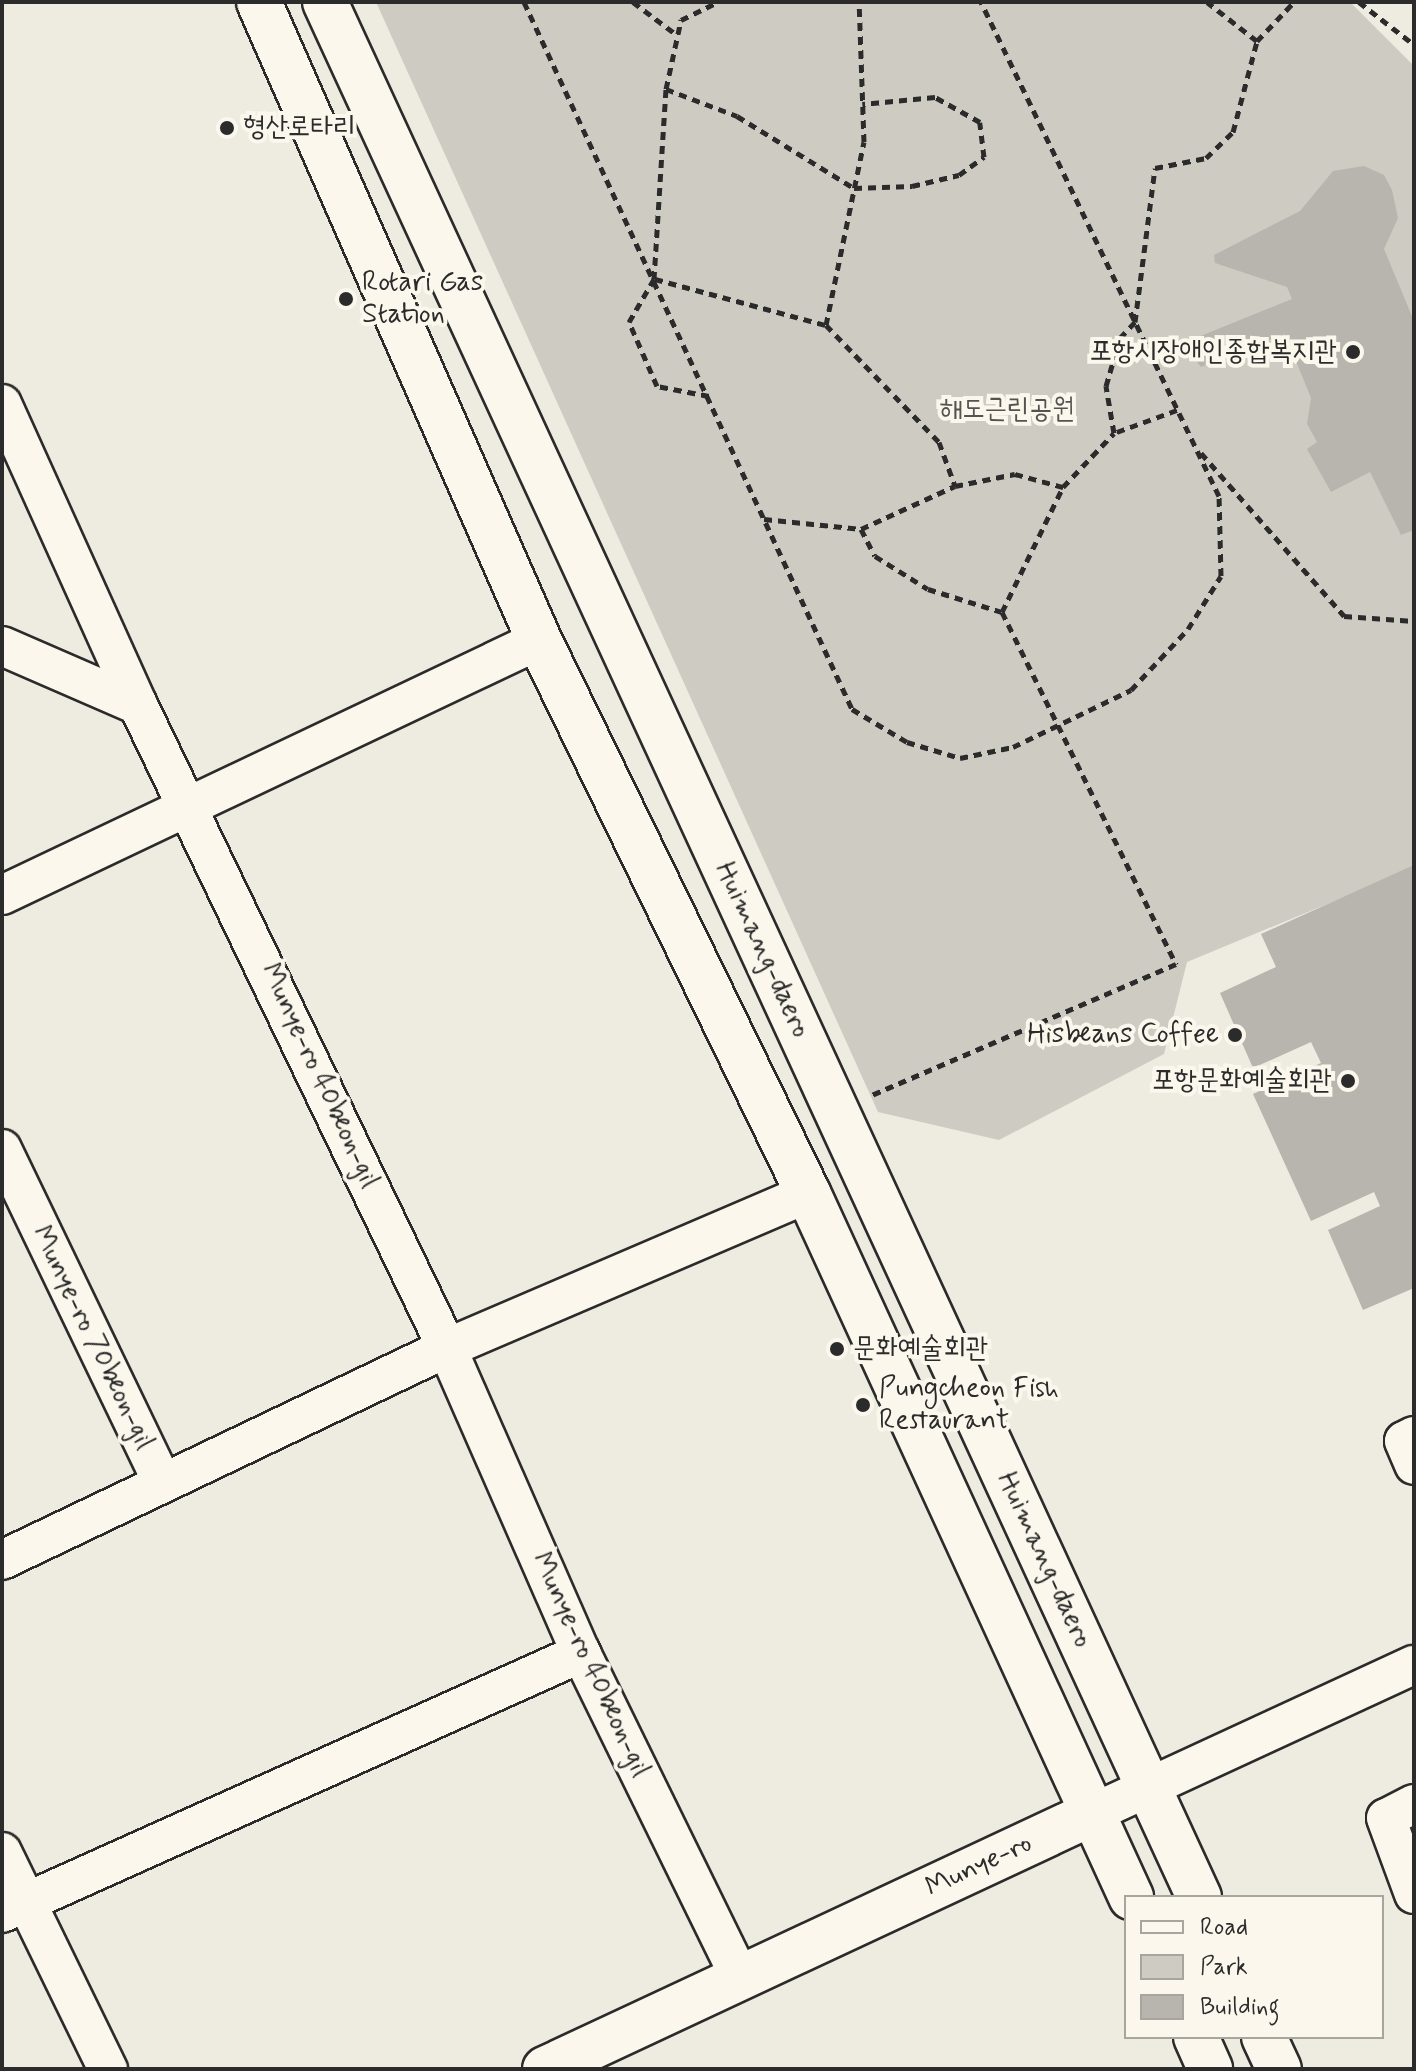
<!DOCTYPE html>
<meta charset="utf-8">
<style>
body{margin:0}
#map{position:relative;width:1416px;height:2071px;overflow:hidden;background:#eeebe0;font-family:Mynerve,"Poor Story",sans-serif}
div>[style]{position:absolute}
[style*='--x']{left:calc(var(--x)*1px);top:calc(var(--y)*1px);width:calc(var(--w)*1px);rotate:calc(var(--a)*1deg)}
.green>*{inset:0;background:#cecbc2}
.building>*{inset:0;background:#b8b5ae}
.path>*{height:5px;margin-top:-2.5px;transform-origin:0;background:repeating-linear-gradient(90deg,#2b2b2b 0 8px,transparent 0 14px)}
.roads{filter:drop-shadow(2px 0 #2b2b2b) drop-shadow(-2px 0 #2b2b2b) drop-shadow(0 2px #2b2b2b) drop-shadow(0 -2px #2b2b2b)}
.minor>*{height:38px;margin:-19px;padding:0 19px;transform-origin:19px;border-radius:19px;background:#fbf7ec}
.major>*{height:44px;margin:-22px;padding:0 22px;transform-origin:22px;border-radius:22px;background:#fbf7ec}
.dots>*{width:22px;height:22px;translate:-50% -50%;box-sizing:border-box;border:4px solid #fbf7ec;border-radius:50%}
span{translate:-50% -50%;white-space:nowrap;text-align:center;line-height:1.15;-webkit-text-stroke:8px #fbf7ec;paint-order:stroke}
.poi-label{font-size:28px;color:#2b2b2b}
.left{translate:0 -50%;text-align:left}
.right{translate:-100% -50%;text-align:right}
.park-label{font-size:28px;color:#545351}
.street-label{font-size:28px;color:#2b2b2b}
.frame{position:absolute;inset:0;border:4px solid #2b2b2b;pointer-events:none}
.legend{position:absolute;left:1124px;top:1895px;width:260px;height:144px;box-sizing:border-box;background:#fbf7ec;border:2px solid #a8a59f;margin:0;padding:10px 14px;list-style:none;font-size:24px;color:#2b2b2b}
.legend li{display:flex;align-items:center;gap:16px;height:40px}
.legend b{width:40px;border:2px solid #a8a59f}
</style>
<div id="map">
<div class="green">
<div style="clip-path:polygon(376px 2px,1350px 2px,1414px 66px,1414px 868px,1187px 962px,1164px 1054px,999px 1140px,878px 1112px)"></div>
</div>
<div class="building">
<div style="clip-path:polygon(1364px 166px,1384px 175px,1392px 190px,1398px 218px,1384px 249px,1414px 321px,1414px 530px,1401px 535px,1370px 472px,1331px 492px,1307px 449px,1317px 442px,1307px 424px,1311px 398px,1285px 334px,1201px 367px,1186px 348px,1198px 337px,1292px 299px,1287px 287px,1215px 263px,1214px 255px,1300px 211px,1333px 171px)"></div>
<div style="clip-path:polygon(1414px 865px,1414px 1288px,1363px 1310px,1328px 1230px,1380px 1206px,1374px 1192px,1311px 1221px,1253px 1094px,1321px 1063px,1311px 1042px,1253px 1068px,1220px 993px,1276px 967px,1261px 934px)"></div>
</div>
<div class="path">
<div style="--x:524;--y:2;--w:779;--a:65.11"></div>
<div style="--x:852;--y:709;--w:64;--a:31"></div>
<div style="--x:907;--y:742;--w:55;--a:16.8"></div>
<div style="--x:960;--y:758;--w:54;--a:-11.7"></div>
<div style="--x:1013;--y:747;--w:131;--a:-25.8"></div>
<div style="--x:1131;--y:690;--w:83;--a:-46.9"></div>
<div style="--x:1188;--y:629;--w:62;--a:-58.1"></div>
<div style="--x:1221;--y:576;--w:80;--a:-91.4"></div>
<div style="--x:1219;--y:496;--w:548;--a:-115.72"></div>
<div style="--x:633;--y:2;--w:55;--a:36.9"></div>
<div style="--x:1359;--y:2;--w:67;--a:37.7"></div>
<div style="--x:1257;--y:41;--w:54;--a:-46.5"></div>
<div style="--x:666;--y:89;--w:76;--a:20.8"></div>
<div style="--x:737;--y:116;--w:137;--a:31.6"></div>
<div style="--x:854;--y:188;--w:58;--a:-2"></div>
<div style="--x:912;--y:186;--w:48;--a:-13.2"></div>
<div style="--x:959;--y:175;--w:31;--a:-36"></div>
<div style="--x:984;--y:157;--w:35;--a:-97"></div>
<div style="--x:980;--y:122;--w:51;--a:-150.9"></div>
<div style="--x:935;--y:97;--w:73;--a:174.5"></div>
<div style="--x:655;--y:279;--w:177;--a:15.1"></div>
<div style="--x:826;--y:325;--w:163;--a:46"></div>
<div style="--x:939;--y:442;--w:47;--a:70"></div>
<div style="--x:826;--y:325;--w:187;--a:-78.3"></div>
<div style="--x:864;--y:142;--w:140;--a:-92"></div>
<div style="--x:709;--y:396;--w:53;--a:-169.1"></div>
<div style="--x:657;--y:386;--w:70;--a:-113.6"></div>
<div style="--x:629;--y:322;--w:50;--a:-59.8"></div>
<div style="--x:654;--y:279;--w:190;--a:-86.4"></div>
<div style="--x:666;--y:89;--w:71;--a:-77.7"></div>
<div style="--x:681;--y:20;--w:41;--a:-25.9"></div>
<div style="--x:1177;--y:410;--w:67;--a:159.9"></div>
<div style="--x:1114;--y:433;--w:48;--a:-99.7"></div>
<div style="--x:1106;--y:386;--w:50;--a:-73.7"></div>
<div style="--x:1120;--y:338;--w:22;--a:-47"></div>
<div style="--x:1135;--y:322;--w:155;--a:-82.6"></div>
<div style="--x:1155;--y:168;--w:52;--a:-11.1"></div>
<div style="--x:1206;--y:158;--w:37;--a:-44"></div>
<div style="--x:1233;--y:132;--w:94;--a:-75.2"></div>
<div style="--x:1257;--y:41;--w:63;--a:-142"></div>
<div style="--x:1201;--y:453;--w:217;--a:48.7"></div>
<div style="--x:1344;--y:616;--w:70;--a:4.1"></div>
<div style="--x:764;--y:519;--w:98;--a:5.9"></div>
<div style="--x:861;--y:529;--w:30;--a:63"></div>
<div style="--x:875;--y:556;--w:62;--a:31.9"></div>
<div style="--x:928;--y:589;--w:77;--a:17.3"></div>
<div style="--x:1002;--y:612;--w:393;--a:63.7"></div>
<div style="--x:1176;--y:964;--w:334;--a:156.7"></div>
<div style="--x:861;--y:529;--w:103;--a:-24.6"></div>
<div style="--x:955;--y:486;--w:61;--a:-11.3"></div>
<div style="--x:1015;--y:474;--w:50;--a:15.2"></div>
<div style="--x:1063;--y:487;--w:74;--a:-46.6"></div>
<div style="--x:1002;--y:612;--w:139;--a:-64"></div>
</div>
<div class="roads">
<div class="minor">
<div style="--x:2;--y:404;--w:330;--a:65.7"></div>
<div style="--x:138;--y:705;--w:713;--a:64.33"></div>
<div style="--x:447;--y:1348;--w:333;--a:66.3"></div>
<div style="--x:581;--y:1653;--w:362;--a:63.9"></div>
<div style="--x:2;--y:646;--w:148;--a:23.5"></div>
<div style="--x:2;--y:895;--w:594;--a:-25.4"></div>
<div style="--x:2;--y:1149;--w:369;--a:64.3"></div>
<div style="--x:1414;--y:1436;--w:11;--a:153"></div>
<div style="--x:1404;--y:1441;--w:26;--a:67"></div>
<div style="--x:2;--y:1560;--w:493;--a:-25.5"></div>
<div style="--x:447;--y:1348;--w:393;--a:-23.2"></div>
<div style="--x:1414;--y:1804;--w:31;--a:153"></div>
<div style="--x:1386;--y:1818;--w:81;--a:69.8"></div>
<div style="--x:1093;--y:1813;--w:353;--a:-24.8"></div>
<div style="--x:2;--y:1852;--w:242;--a:64"></div>
<div style="--x:2;--y:1913;--w:635;--a:-24.18"></div>
</div>
<div class="major">
<div style="--x:259;--y:2;--w:697;--a:66.3"></div>
<div style="--x:539;--y:640;--w:615;--a:64.06"></div>
<div style="--x:808;--y:1193;--w:775;--a:65.35"></div>
<div style="--x:325;--y:2;--w:2087;--a:65.24"></div>
<div style="--x:1196;--y:2037;--w:35;--a:66"></div>
<div style="--x:1264;--y:2037;--w:35;--a:65"></div>
<div style="--x:545;--y:2069;--w:605;--a:-25.04"></div>
</div>
</div>
<div class="dots">
<div style="left:227px;top:128px;background:#2b2b2b"></div>
<div style="left:346px;top:299px;background:#2b2b2b"></div>
<div style="left:1353px;top:352px;background:#2b2b2b"></div>
<div style="left:1235px;top:1035px;background:#2b2b2b"></div>
<div style="left:1348px;top:1081px;background:#2b2b2b"></div>
<div style="left:837px;top:1349px;background:#2b2b2b"></div>
<div style="left:863px;top:1405px;background:#2b2b2b"></div>
</div>
<div class="poi-label">
<span class="left" style="left:243px;top:128px">형산로타리</span>
<span class="left" style="left:362px;top:299px">Rotari Gas<br>Station</span>
<span class="right" style="left:1337px;top:352px">포항시장애인종합복지관</span>
<span class="right" style="left:1219px;top:1035px">Hisbeans Coffee</span>
<span class="right" style="left:1332px;top:1081px">포항문화예술회관</span>
<span class="left" style="left:853px;top:1349px">문화예술회관</span>
<span class="left" style="left:879px;top:1405px">Pungcheon Fish<br>Restaurant</span>
</div>
<div class="park-label">
<span style="left:1007px;top:410px">해도근린공원</span>
</div>
<div class="street-label">
<span style="left:762px;top:950px;rotate:65deg">Huimang-daero</span>
<span style="left:319px;top:1076px;rotate:65deg">Munye-ro 40beon-gil</span>
<span style="left:92px;top:1338px;rotate:64deg">Munye-ro 70beon-gil</span>
<span style="left:1044px;top:1560px;rotate:65deg">Huimang-daero</span>
<span style="left:590px;top:1665px;rotate:65deg">Munye-ro 40beon-gil</span>
<span style="left:979px;top:1866px;rotate:-25deg">Munye-ro</span>
</div>
<div class="frame"></div>
<ul class="legend">
<li><b style="height:10px;background:#fbf7ec"></b>Road</li>
<li><b style="height:22px;background:#cecbc2"></b>Park</li>
<li><b style="height:22px;background:#b8b5ae"></b>Building</li>
</ul>
</div>
